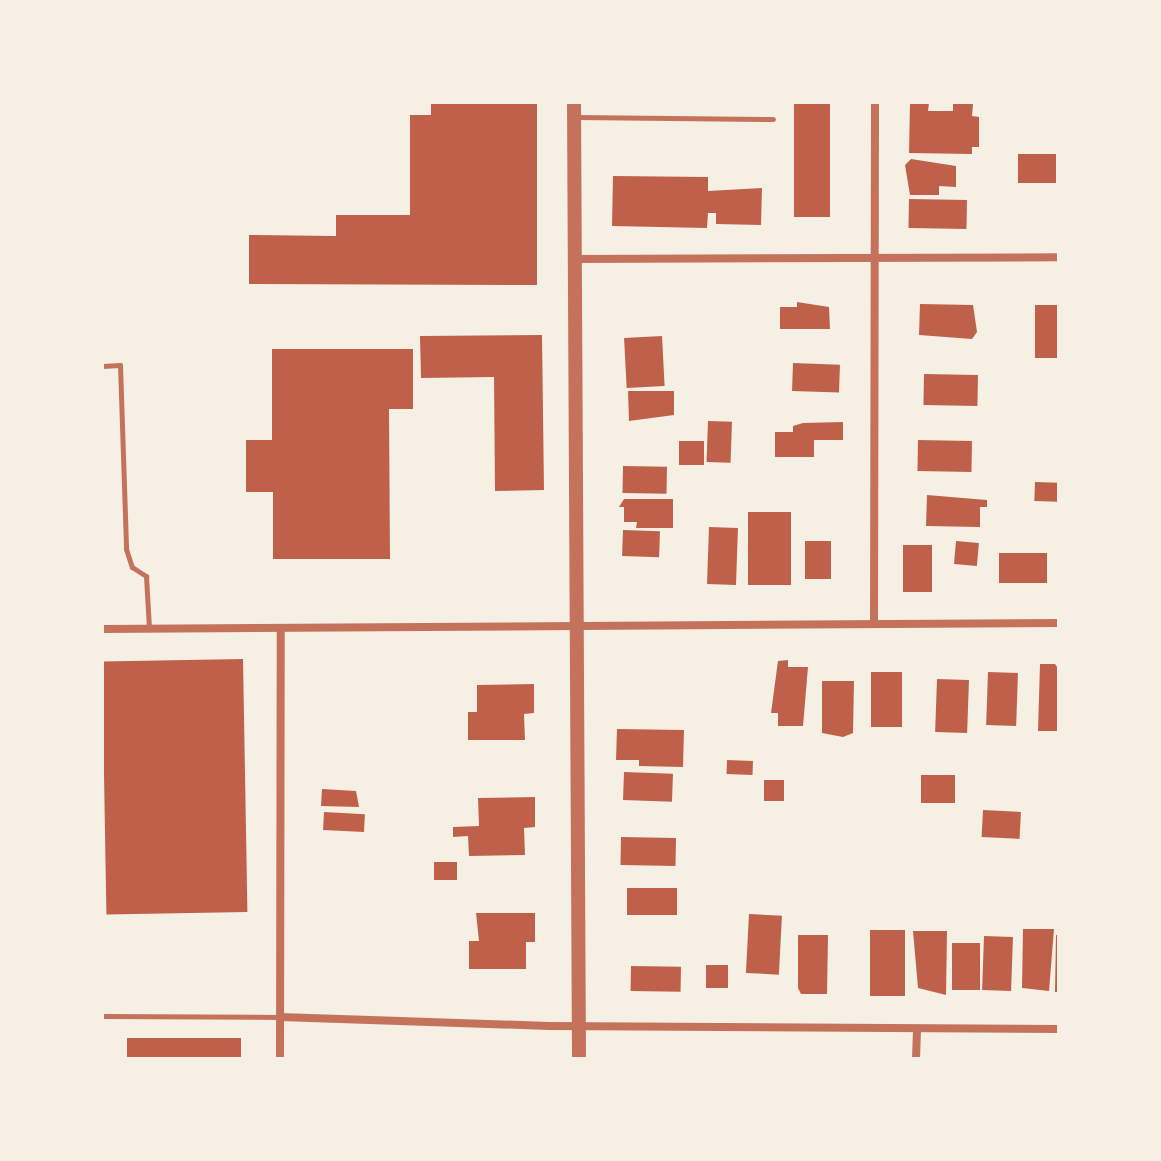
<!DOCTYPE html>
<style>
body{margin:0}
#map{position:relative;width:1161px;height:1161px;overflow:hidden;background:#f6efe4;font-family:Commissioner,sans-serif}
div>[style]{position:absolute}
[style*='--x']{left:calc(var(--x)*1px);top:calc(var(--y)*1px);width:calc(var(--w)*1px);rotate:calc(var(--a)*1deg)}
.building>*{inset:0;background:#bf614a;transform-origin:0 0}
.service>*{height:5px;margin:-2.5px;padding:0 2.5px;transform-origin:2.5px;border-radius:2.5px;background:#c5725c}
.minor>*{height:8px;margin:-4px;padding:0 4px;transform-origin:4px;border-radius:4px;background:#c5725c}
.tertiary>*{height:14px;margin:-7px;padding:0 7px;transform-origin:7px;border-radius:7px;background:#c5725c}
span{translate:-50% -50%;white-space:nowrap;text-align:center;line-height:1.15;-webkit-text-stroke:8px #f6efe4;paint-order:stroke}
.frame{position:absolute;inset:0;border:104px solid #f6efe4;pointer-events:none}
</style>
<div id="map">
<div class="building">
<div style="clip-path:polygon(431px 102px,537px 102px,537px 285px,249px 284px,249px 235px,336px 236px,336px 215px,410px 215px,410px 115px,431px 115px)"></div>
<div style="left:794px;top:102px;width:36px;height:115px"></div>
<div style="clip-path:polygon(910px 103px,929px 103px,928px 111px,953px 111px,953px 103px,973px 104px,972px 116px,979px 117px,979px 147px,972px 147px,972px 154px,909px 153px)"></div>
<div style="left:1018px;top:154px;width:38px;height:29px"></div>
<div style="clip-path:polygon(911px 159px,956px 166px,956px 187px,939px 186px,939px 195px,910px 195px,905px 165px)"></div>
<div style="clip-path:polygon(613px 176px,708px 177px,708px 191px,762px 188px,761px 225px,716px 224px,716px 213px,708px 213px,707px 228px,612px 226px)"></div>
<div style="left:909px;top:199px;width:58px;height:29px;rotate:1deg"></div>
<div style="clip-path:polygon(797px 302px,829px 307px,830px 329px,780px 329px,780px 307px,797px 307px)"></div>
<div style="clip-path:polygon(920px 304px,973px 305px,977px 332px,972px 339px,919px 335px)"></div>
<div style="left:1035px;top:305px;width:24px;height:53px"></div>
<div style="clip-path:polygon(542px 335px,544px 490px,495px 491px,494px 377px,421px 378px,420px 336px)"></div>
<div style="left:662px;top:336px;width:50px;height:38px;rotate:87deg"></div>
<div style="clip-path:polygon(272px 349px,413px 349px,413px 409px,389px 409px,390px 559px,273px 559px,273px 492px,246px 492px,246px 440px,272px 440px)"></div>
<div style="left:793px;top:363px;width:47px;height:28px;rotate:2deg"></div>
<div style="left:924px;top:374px;width:54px;height:31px;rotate:1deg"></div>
<div style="clip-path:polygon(628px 391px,674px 391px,674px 415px,629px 421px)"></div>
<div style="left:708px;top:421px;width:24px;height:41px;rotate:2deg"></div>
<div style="clip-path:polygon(843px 422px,843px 440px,814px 440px,814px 457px,775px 457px,775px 432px,793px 432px,793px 426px,803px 423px)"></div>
<div style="left:918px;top:440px;width:54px;height:31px;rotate:1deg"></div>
<div style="left:679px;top:441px;width:25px;height:24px"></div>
<div style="left:623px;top:466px;width:44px;height:27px;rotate:1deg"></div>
<div style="left:1035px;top:482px;width:24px;height:19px;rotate:2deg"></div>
<div style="clip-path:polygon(927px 495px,987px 500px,987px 507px,980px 507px,980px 527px,926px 526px)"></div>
<div style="clip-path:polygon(673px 499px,673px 528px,636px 528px,637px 522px,624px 522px,624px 507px,619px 507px,624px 499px)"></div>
<div style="left:748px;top:512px;width:43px;height:73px"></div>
<div style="left:709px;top:527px;width:29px;height:57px;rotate:2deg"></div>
<div style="left:623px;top:530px;width:37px;height:26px;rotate:2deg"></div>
<div style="left:805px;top:541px;width:26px;height:38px"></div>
<div style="left:956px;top:541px;width:23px;height:23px;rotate:5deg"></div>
<div style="left:903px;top:545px;width:29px;height:47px"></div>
<div style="left:1047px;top:553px;width:30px;height:48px;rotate:90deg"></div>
<div style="left:243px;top:659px;width:253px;height:141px;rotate:89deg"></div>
<div style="clip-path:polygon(788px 660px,788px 667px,808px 667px,803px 726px,778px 726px,778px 713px,771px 713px,778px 661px)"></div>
<div style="clip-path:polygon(1040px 664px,1055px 664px,1059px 670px,1059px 731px,1038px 731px)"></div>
<div style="left:871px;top:672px;width:31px;height:55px"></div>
<div style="left:988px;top:672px;width:30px;height:53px;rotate:2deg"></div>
<div style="left:937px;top:679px;width:32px;height:53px;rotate:2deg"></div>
<div style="clip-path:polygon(822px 681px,854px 681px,853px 733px,843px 737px,822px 733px)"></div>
<div style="clip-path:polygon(534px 684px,534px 713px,524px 714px,525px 740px,468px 740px,468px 712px,477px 712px,477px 685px)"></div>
<div style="clip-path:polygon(617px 729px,684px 730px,683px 767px,639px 766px,639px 760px,616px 760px)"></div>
<div style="left:727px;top:760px;width:26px;height:14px;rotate:2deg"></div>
<div style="left:624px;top:772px;width:49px;height:28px;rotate:2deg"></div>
<div style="left:921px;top:775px;width:34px;height:28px"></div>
<div style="left:764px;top:780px;width:20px;height:21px"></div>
<div style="clip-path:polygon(322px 789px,356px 791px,359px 807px,321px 806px)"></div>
<div style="clip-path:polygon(535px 797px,535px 827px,524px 828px,525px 855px,469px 856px,468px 836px,453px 837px,453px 827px,479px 826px,478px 798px)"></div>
<div style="left:983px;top:810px;width:38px;height:27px;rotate:3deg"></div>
<div style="left:324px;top:812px;width:41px;height:18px;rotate:3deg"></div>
<div style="left:621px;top:837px;width:55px;height:28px;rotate:1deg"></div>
<div style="left:434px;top:862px;width:23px;height:18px"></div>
<div style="left:627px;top:888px;width:50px;height:27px"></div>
<div style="clip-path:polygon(476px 913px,535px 913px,535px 942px,526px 942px,526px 969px,469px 969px,469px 941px,479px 941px)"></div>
<div style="left:749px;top:914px;width:33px;height:59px;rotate:3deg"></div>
<div style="clip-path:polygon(1023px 929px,1054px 929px,1049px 991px,1022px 988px)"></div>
<div style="left:870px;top:930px;width:35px;height:66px"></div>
<div style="clip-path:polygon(913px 931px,947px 931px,946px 995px,918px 988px)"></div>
<div style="clip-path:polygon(798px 935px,828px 935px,827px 994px,801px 994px,798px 988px)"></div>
<div style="clip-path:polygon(1056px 935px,1059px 935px,1059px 992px,1055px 992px)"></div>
<div style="left:984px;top:936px;width:29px;height:54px;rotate:2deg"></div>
<div style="left:952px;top:943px;width:28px;height:47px"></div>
<div style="left:706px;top:965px;width:22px;height:23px"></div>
<div style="left:631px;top:966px;width:50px;height:25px;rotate:1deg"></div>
<div style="left:127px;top:1038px;width:114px;height:21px"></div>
</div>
<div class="service">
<div style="--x:575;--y:117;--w:198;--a:0.6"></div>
<div style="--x:102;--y:366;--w:18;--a:-3"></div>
<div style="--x:120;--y:365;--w:184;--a:88.1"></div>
<div style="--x:126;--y:549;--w:19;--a:72"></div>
<div style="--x:132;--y:567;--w:17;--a:33"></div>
<div style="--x:146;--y:576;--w:52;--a:86.7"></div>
<div style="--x:102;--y:1016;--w:178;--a:0.3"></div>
</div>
<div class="minor">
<div style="--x:574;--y:259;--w:485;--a:-0.2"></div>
<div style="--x:874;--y:623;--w:521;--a:-89.89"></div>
<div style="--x:102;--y:629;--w:957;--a:-0.36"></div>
<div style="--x:280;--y:1017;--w:269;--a:1.9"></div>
<div style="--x:549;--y:1026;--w:510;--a:0.34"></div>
<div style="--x:280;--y:1059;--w:429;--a:-89.9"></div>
<div style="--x:916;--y:1059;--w:29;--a:-88"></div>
</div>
<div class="tertiary">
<div style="--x:574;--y:102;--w:957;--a:89.7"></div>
</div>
<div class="frame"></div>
</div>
